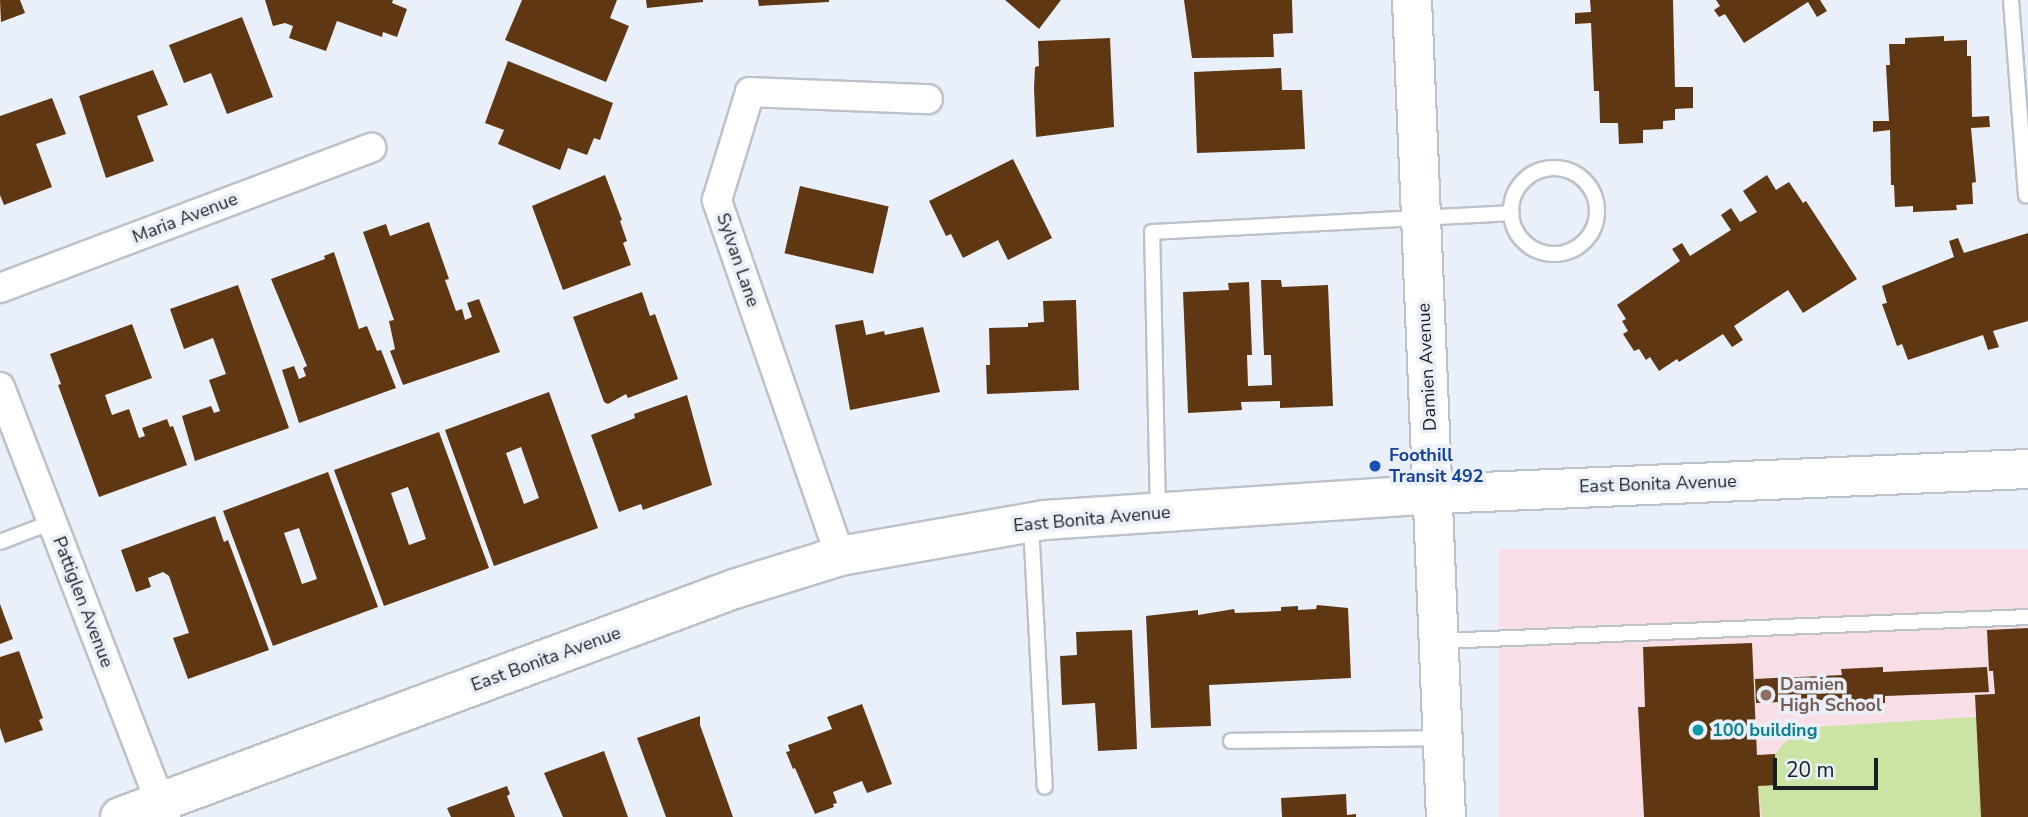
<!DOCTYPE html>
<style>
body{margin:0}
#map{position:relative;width:2028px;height:817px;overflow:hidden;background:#eaf0f9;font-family:"Nunito Sans",sans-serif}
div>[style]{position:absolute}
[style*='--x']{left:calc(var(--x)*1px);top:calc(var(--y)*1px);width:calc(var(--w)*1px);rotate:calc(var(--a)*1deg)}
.education>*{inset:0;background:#f8dee7;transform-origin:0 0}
.green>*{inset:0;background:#cbe3a3}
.building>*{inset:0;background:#5f3813;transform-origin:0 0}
.roads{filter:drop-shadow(2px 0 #bcc2ca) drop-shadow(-2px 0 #bcc2ca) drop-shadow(0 2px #bcc2ca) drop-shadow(0 -2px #bcc2ca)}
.lane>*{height:14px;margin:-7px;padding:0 7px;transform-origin:7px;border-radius:7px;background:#fff}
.lane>.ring{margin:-7px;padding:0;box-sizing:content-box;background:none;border:14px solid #fff;border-radius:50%}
.street>*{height:28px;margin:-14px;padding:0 14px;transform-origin:14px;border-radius:14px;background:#fff}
.secondary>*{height:38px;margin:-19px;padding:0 19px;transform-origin:19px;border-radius:19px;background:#fff}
.dots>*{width:19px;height:19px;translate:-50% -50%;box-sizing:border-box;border:4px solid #eaf0f9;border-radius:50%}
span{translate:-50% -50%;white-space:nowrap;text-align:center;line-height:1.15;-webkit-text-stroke:7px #eaf0f9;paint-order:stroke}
.street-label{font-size:18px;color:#1b1e21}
.transit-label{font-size:18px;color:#164399;font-weight:700}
.left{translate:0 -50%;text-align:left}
.education-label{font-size:18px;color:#785e54;font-weight:700}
.culture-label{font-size:18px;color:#0d838f;font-weight:700}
.scale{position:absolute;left:1773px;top:758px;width:105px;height:32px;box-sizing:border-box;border:4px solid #1b1e21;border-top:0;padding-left:9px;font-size:21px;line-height:24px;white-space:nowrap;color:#1b1e21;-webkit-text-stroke:5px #eaf0f9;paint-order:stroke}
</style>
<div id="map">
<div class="education">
<div style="left:2028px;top:549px;width:268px;height:529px;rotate:90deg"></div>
</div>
<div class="green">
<div style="clip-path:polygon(1976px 717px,1981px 817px,1762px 817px,1758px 786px,1777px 784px,1775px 754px,1799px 728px)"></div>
</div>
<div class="building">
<div style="clip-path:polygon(0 0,20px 0,25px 13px,1px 22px)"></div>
<div style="clip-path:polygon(265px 0,393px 0,392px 3px,407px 9px,397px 37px,383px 32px,382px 37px,337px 21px,326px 51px,289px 38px,293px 26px,285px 23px,273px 26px)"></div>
<div style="clip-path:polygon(522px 0,617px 0,610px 18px,629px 26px,606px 82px,505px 40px)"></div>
<div style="clip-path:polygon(646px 0,703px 0,703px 2px,647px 8px)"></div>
<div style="clip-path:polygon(758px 0,829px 0,829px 2px,759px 6px)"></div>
<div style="clip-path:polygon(1005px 0,1061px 0,1039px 29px)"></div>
<div style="clip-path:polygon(1184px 0,1292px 0,1293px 33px,1273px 34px,1274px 57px,1192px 58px)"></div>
<div style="clip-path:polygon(1590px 0,1673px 0,1675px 87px,1693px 87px,1693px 108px,1675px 109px,1675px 120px,1663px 121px,1663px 129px,1643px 130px,1643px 143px,1619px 144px,1618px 123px,1600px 123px,1599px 91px,1594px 91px,1591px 23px,1575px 24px,1575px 13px,1591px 12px)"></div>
<div style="clip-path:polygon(1716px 0,1820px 0,1827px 11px,1817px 17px,1808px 2px,1744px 43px,1725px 14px,1719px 17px,1714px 10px,1720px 6px)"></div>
<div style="clip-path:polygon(242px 17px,273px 97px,227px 114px,211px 73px,184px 83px,169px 45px)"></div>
<div style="clip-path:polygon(1944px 36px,1944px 41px,1967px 40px,1967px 56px,1971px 56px,1972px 117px,1989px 116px,1990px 127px,1971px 128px,1976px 182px,1972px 183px,1973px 204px,1956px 205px,1957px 210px,1913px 212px,1913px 206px,1895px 207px,1894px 185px,1891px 185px,1890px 130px,1873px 132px,1873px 121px,1889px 121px,1886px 65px,1890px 65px,1889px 44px,1905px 44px,1905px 38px)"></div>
<div style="clip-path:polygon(1110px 38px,1114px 127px,1036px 137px,1034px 88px,1035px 67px,1039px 66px,1038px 41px)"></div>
<div style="clip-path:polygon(508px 61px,613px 103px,600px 140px,594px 138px,587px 155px,568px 148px,560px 170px,498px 144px,504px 130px,485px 123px)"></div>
<div style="clip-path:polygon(1281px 68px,1282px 90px,1302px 90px,1305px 149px,1197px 153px,1194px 72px)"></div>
<div style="clip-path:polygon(153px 70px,168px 105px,137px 116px,154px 161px,106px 178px,79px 96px)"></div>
<div style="clip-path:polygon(52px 98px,66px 134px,36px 144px,52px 187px,4px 205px,0 195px,0 116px)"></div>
<div style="clip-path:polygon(1013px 159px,1052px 238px,1008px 260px,998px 240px,963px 258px,951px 234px,946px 236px,929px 201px)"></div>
<div style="clip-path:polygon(605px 175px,622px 220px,620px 221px,627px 241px,623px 243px,631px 265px,563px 290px,532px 206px)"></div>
<div style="clip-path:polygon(1767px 175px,1776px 190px,1789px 182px,1803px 203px,1806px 201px,1857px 279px,1803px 313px,1788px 290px,1734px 326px,1743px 340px,1732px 347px,1723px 334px,1679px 362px,1677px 359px,1659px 371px,1650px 357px,1646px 360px,1639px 349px,1634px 351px,1623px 334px,1628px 331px,1622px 321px,1626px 319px,1617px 305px,1680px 261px,1672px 249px,1682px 243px,1690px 256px,1731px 230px,1721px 215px,1731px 208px,1740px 222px,1757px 212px,1743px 191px)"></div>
<div style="left:800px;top:186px;width:91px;height:69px;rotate:13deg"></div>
<div style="clip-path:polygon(429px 222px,449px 279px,445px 280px,456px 311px,462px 309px,465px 320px,472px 317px,467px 303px,479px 299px,500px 352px,403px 385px,390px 351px,395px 349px,389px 321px,394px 320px,363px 232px,386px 224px,390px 236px)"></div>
<div style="clip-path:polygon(2028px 233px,2028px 321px,1993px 331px,1999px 347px,1988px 350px,1983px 335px,1908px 360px,1902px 344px,1897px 346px,1882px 304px,1887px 303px,1882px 286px,1954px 257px,1949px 241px,1958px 238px,1964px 253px)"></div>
<div style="clip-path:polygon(334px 252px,359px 329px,367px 326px,377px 351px,381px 350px,396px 388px,299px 423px,282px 370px,294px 366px,299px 379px,306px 376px,303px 368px,307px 366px,271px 279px,325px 259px,324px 256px)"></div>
<div style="clip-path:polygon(1261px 280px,1281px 280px,1282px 287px,1328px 285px,1333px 406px,1280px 408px,1280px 401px,1241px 402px,1242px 410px,1188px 413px,1183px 292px,1229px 290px,1228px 283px,1249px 282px,1252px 355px,1247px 355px,1248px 386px,1272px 385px,1271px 355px,1264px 355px)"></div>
<div style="clip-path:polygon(238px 285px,289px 428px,195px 461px,182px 416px,211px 406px,214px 413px,220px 411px,209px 380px,226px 374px,213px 338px,184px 349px,170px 309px)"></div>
<div style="clip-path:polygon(642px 292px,650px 316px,655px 314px,678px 379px,628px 398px,626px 394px,608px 404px,604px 402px,573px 317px)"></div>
<div style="clip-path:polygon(1076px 300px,1079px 390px,987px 394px,986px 365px,990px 365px,989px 328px,1028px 327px,1028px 323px,1044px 322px,1043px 301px)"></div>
<div style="clip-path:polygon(863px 320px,866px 335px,884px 331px,885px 335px,923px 327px,940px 392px,850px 410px,835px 325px)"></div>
<div style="clip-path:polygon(132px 324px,152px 378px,105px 395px,112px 415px,129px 409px,139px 438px,145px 436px,142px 428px,167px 419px,170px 427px,173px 426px,187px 465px,99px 497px,58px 385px,61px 384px,50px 354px)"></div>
<div style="clip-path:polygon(evenodd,549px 392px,598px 528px,494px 566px,445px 430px,549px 392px,521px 447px,539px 498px,524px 504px,506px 453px,521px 447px)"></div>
<div style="clip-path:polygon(687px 395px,712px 485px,643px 510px,641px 504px,619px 512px,591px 435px,635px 418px,634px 414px)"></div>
<div style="clip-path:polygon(evenodd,439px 432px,489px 568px,384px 606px,334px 470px,439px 432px,408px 487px,426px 539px,409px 545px,391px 493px,408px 487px)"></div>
<div style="clip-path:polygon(evenodd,328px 472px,378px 607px,273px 646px,223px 511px,328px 472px,299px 528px,317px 579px,302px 584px,284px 533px,299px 528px)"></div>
<div style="clip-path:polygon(215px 516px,224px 542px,228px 540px,269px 650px,188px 679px,173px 638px,189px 633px,169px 576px,163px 572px,148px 578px,151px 587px,136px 592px,121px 550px)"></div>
<div style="clip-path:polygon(0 604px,13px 639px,0 644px)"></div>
<div style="clip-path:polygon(1317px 605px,1348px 608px,1351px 678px,1209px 685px,1211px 726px,1151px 728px,1146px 616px,1198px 610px,1198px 615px,1234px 609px,1235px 613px,1281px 611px,1281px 607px,1298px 606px,1298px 610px,1316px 609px)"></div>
<div style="clip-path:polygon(2028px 628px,2028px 817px,1981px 817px,1975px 695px,1995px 694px,1993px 671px,1989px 671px,1987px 630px)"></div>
<div style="clip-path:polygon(1132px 630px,1137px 749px,1098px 751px,1095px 703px,1062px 705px,1060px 656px,1077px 655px,1076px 632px)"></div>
<div style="clip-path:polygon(1752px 643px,1757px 755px,1775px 754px,1777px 785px,1758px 786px,1760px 817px,1644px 817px,1638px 707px,1645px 707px,1643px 647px)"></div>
<div style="clip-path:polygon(19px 651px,43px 718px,39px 720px,43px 730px,5px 743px,0 728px,0 657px)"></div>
<div style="clip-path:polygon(1883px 667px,1883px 672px,1987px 667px,1989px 692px,1885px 696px,1885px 703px,1843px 705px,1842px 699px,1756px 703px,1755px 679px,1842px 675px,1841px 669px)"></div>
<div style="clip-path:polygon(862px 704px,892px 784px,867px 793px,862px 781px,833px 792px,837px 803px,833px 804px,834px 807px,815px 814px,795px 768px,793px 769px,786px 752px,790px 751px,788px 745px,832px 729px,827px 717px)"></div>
<div style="clip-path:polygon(700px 716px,700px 725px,733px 817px,666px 817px,637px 738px)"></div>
<div style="clip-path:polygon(604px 751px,628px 817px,563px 817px,544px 773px)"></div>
<div style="clip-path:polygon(507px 786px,510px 794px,507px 796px,515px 817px,451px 817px,447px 808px)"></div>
<div style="clip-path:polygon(1346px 794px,1347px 815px,1356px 814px,1356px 817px,1282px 817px,1281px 798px)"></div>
</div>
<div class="roads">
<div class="lane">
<div style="--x:2011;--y:0;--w:196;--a:85.6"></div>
<div class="ring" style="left:1511px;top:168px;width:72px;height:72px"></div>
<div style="--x:1158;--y:512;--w:280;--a:-91.2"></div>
<div style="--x:1152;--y:232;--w:360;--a:-3"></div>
<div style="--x:1031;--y:524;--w:263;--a:87"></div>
<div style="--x:0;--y:542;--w:56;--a:-21"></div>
<div style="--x:1439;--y:641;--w:589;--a:-2.33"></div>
<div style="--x:1231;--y:741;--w:211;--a:-0.8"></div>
</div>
<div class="street">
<div style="--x:0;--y:288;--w:397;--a:-20.7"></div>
<div style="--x:0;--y:387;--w:461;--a:68.9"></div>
<div style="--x:840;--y:556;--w:377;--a:-109.1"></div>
<div style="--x:717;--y:200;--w:113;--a:-73"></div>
<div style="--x:750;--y:92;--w:178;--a:2.3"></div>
</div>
<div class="secondary">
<div style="--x:1412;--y:0;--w:818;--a:87.62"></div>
<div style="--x:120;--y:817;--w:655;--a:-20.37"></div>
<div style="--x:734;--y:589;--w:111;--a:-17.3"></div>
<div style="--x:840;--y:556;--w:208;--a:-10"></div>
<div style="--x:1045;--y:520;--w:390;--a:-3.8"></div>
<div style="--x:1434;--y:494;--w:595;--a:-2.41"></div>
</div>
</div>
<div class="dots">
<div style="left:1375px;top:466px;background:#1a4fb4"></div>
<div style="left:1766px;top:695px;background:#8d6e63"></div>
<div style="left:1698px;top:730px;background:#0f9aa8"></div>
</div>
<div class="street-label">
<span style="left:185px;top:218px;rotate:-21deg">Maria Avenue</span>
<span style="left:738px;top:260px;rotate:71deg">Sylvan Lane</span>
<span style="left:1427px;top:367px;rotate:-93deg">Damien Avenue</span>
<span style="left:1658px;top:484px;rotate:-2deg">East Bonita Avenue</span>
<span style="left:1092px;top:519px;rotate:-5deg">East Bonita Avenue</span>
<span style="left:83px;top:602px;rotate:69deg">Pattiglen Avenue</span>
<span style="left:546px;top:659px;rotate:-20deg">East Bonita Avenue</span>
</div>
<div class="transit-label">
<span class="left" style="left:1389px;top:466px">Foothill<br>Transit 492</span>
</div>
<div class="education-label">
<span class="left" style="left:1780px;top:695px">Damien<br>High School</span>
</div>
<div class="culture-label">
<span class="left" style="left:1712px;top:730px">100 building</span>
</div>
<div class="scale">20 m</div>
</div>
